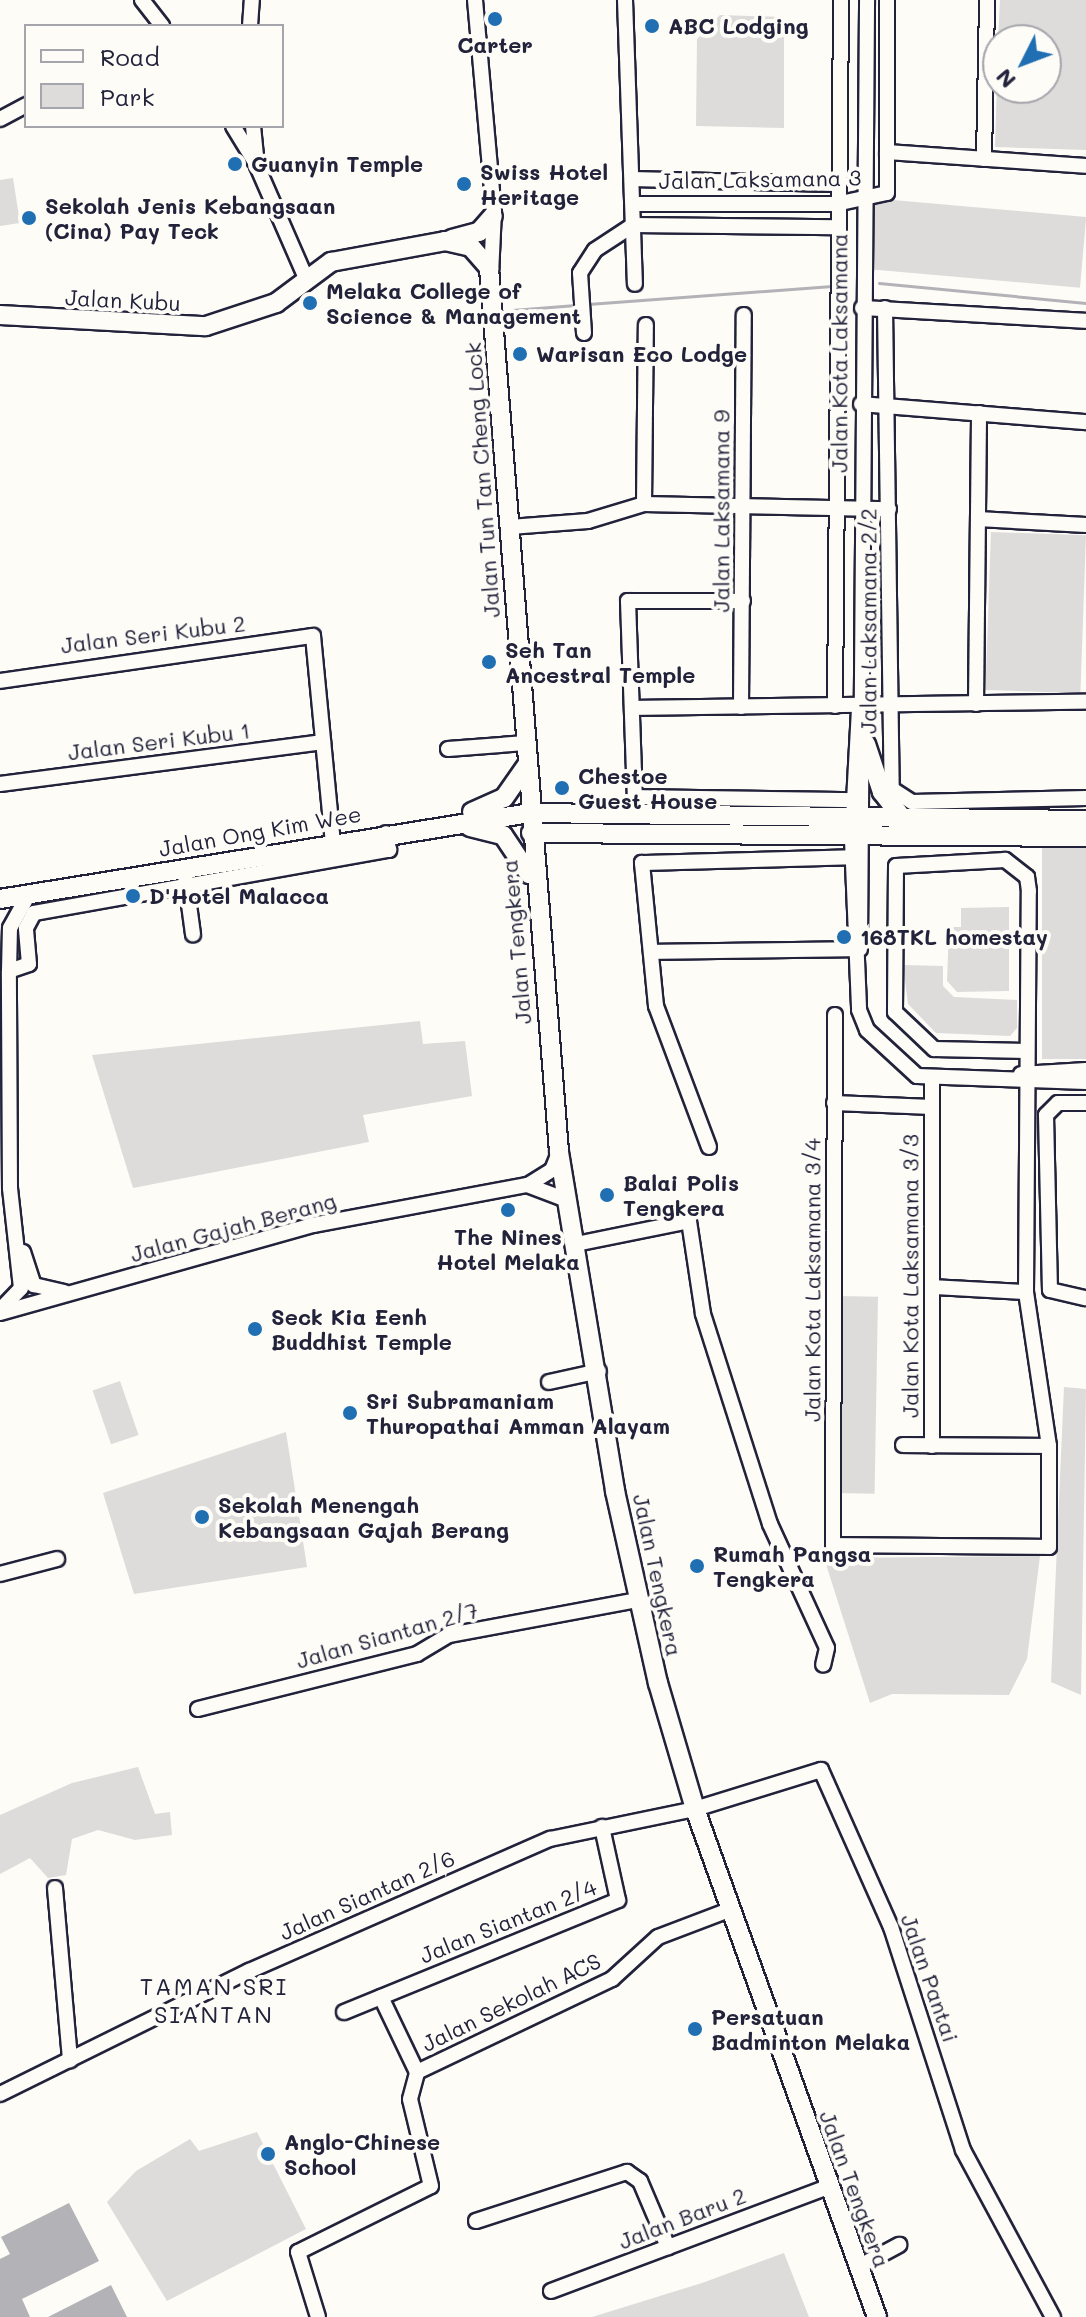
<!DOCTYPE html>
<style>
body{margin:0}
#map{position:relative;width:1086px;height:2317px;overflow:hidden;background:#fdfcf7;font-family:Mali,sans-serif}
div>[style]{position:absolute}
[style*='--x']{left:calc(var(--x)*1px);top:calc(var(--y)*1px);width:calc(var(--w)*1px);rotate:calc(var(--a)*1deg)}
.green>*{inset:0;background:#dddcdb;transform-origin:0 0}
.water>*{inset:0;background:#b2b2b7}
.stream>*{height:3px;margin:-1.5px;padding:0 1.5px;transform-origin:1.5px;border-radius:1.5px;background:#b2b2b7}
.roads{filter:drop-shadow(2px 0 #22223b) drop-shadow(-2px 0 #22223b) drop-shadow(0 2px #22223b) drop-shadow(0 -2px #22223b)}
.minor>*{height:14px;margin:-7px;padding:0 7px;transform-origin:7px;border-radius:7px;background:#fdfcf7}
.major>*{height:18px;margin:-9px;padding:0 9px;transform-origin:9px;border-radius:9px;background:#fdfcf7}
.dots>*{width:22px;height:22px;translate:-50% -50%;box-sizing:border-box;border:4px solid #fdfcf7;border-radius:50%}
span{translate:-50% -50%;white-space:nowrap;text-align:center;line-height:1.15;-webkit-text-stroke:8px #fdfcf7;paint-order:stroke}
.poi-label{font-size:22px;color:#22223b;font-weight:700}
.left{translate:0 -50%;text-align:left}
.street-label{font-size:22px;color:#22223b}
.neighbourhood-label{font-size:24px;color:#22223b;letter-spacing:2px}
.legend{position:absolute;left:24px;top:24px;width:260px;height:104px;box-sizing:border-box;background:#fdfcf7;border:2px solid #a5a5ac;margin:0;padding:10px 14px;list-style:none;font-size:24px;color:#22223b}
.legend li{display:flex;align-items:center;gap:16px;height:40px}
.legend b{width:40px;border:2px solid #a5a5ac}
.north{position:absolute;left:982px;top:24px;width:80px;height:80px;box-sizing:border-box;background:#fdfcf7;border:2px solid #a5a5ac;border-radius:50%;rotate:228deg;font-size:22px;font-weight:700;line-height:32px;text-align:center;color:#22223b}
.north::after{content:'';display:block;margin:auto;width:28px;height:36px;background:#1f6fb2;clip-path:polygon(50% 0,100% 100%,50% 72%,0 100%)}
</style>
<div id="map">
<div class="green">
<div style="clip-path:polygon(1000px 0,1086px 0,1086px 150px,995px 147px,998px 51px,998px 88px,1046px 88px,1046px 40px,998px 40px)"></div>
<div style="clip-path:polygon(720px 15px,784px 17px,784px 128px,696px 126px,697px 39px)"></div>
<div style="clip-path:polygon(13px 178px,20px 223px,0 226px,0 180px)"></div>
<div style="left:870px;top:198px;width:217px;height:71px;rotate:5deg"></div>
<div style="left:991px;top:532px;width:95px;height:158px;rotate:2deg"></div>
<div style="left:1042px;top:847px;width:44px;height:212px"></div>
<div style="clip-path:polygon(1009px 907px,1009px 991px,957px 992px,947px 981px,949px 927px,961px 927px,961px 908px)"></div>
<div style="clip-path:polygon(903px 965px,943px 966px,943px 986px,954px 997px,1017px 1000px,1017px 1028px,1010px 1036px,936px 1033px,908px 1004px)"></div>
<div style="clip-path:polygon(420px 1021px,423px 1044px,465px 1041px,472px 1096px,363px 1115px,369px 1142px,133px 1188px,92px 1055px)"></div>
<div style="left:839px;top:1296px;width:39px;height:197px;rotate:1deg"></div>
<div style="left:120px;top:1381px;width:57px;height:29px;rotate:71deg"></div>
<div style="clip-path:polygon(1064px 1387px,1086px 1389px,1081px 1695px,1051px 1682px)"></div>
<div style="clip-path:polygon(286px 1432px,307px 1567px,134px 1594px,103px 1493px)"></div>
<div style="clip-path:polygon(1040px 1556px,1027px 1659px,1009px 1695px,892px 1694px,870px 1703px,824px 1558px)"></div>
<div style="clip-path:polygon(138px 1767px,155px 1814px,170px 1812px,172px 1835px,135px 1840px,98px 1830px,72px 1839px,66px 1875px,48px 1878px,30px 1858px,0 1874px,0 1815px,72px 1783px)"></div>
<div style="clip-path:polygon(257px 2132px,306px 2229px,167px 2301px,107px 2202px,136px 2171px,190px 2139px,199px 2151px)"></div>
<div style="clip-path:polygon(784px 2253px,809px 2317px,592px 2317px,702px 2283px)"></div>
</div>
<div class="water">
<div style="clip-path:polygon(69px 2203px,99px 2261px,22px 2299px,30px 2317px,0 2317px,0 2259px,10px 2254px,1px 2237px)"></div>
<div style="clip-path:polygon(111px 2285px,127px 2317px,48px 2317px)"></div>
</div>
<div class="stream">
<div style="--x:879;--y:283;--w:208;--a:5.5"></div>
<div style="--x:588;--y:304;--w:248;--a:-4.2"></div>
<div style="--x:512;--y:310;--w:64;--a:-4.5"></div>
</div>
<div class="roads">
<div class="minor">
<div style="--x:142;--y:0;--w:33;--a:52"></div>
<div style="--x:475;--y:0;--w:212;--a:84.9"></div>
<div style="--x:494;--y:211;--w:64;--a:92.7"></div>
<div style="--x:625;--y:0;--w:284;--a:88"></div>
<div style="--x:250;--y:26;--w:26;--a:-86"></div>
<div style="--x:0;--y:119;--w:30;--a:-28"></div>
<div style="--x:233;--y:126;--w:42;--a:58.6"></div>
<div style="--x:253;--y:126;--w:40;--a:84.3"></div>
<div style="--x:257;--y:166;--w:120;--a:66.4"></div>
<div style="--x:887;--y:152;--w:199;--a:4"></div>
<div style="--x:984;--y:159;--w:159;--a:-88.9"></div>
<div style="--x:632;--y:179;--w:202;--a:1.4"></div>
<div style="--x:633;--y:204;--w:203;--a:0"></div>
<div style="--x:836;--y:204;--w:52;--a:-12.2"></div>
<div style="--x:887;--y:193;--w:193;--a:-90"></div>
<div style="--x:862;--y:308;--w:224;--a:3.3"></div>
<div style="--x:885;--y:308;--w:481;--a:89.2"></div>
<div style="--x:892;--y:789;--w:24;--a:33"></div>
<div style="--x:912;--y:802;--w:174;--a:-1.3"></div>
<div style="--x:584;--y:333;--w:60;--a:-93.8"></div>
<div style="--x:580;--y:273;--w:27;--a:-57"></div>
<div style="--x:595;--y:250;--w:45;--a:-33.3"></div>
<div style="--x:633;--y:225;--w:204;--a:0.6"></div>
<div style="--x:861;--y:404;--w:226;--a:4.6"></div>
<div style="--x:644;--y:504;--w:179;--a:-89.4"></div>
<div style="--x:978;--y:519;--w:108;--a:3.2"></div>
<div style="--x:510;--y:527;--w:78;--a:-4.4"></div>
<div style="--x:588;--y:521;--w:59;--a:-16.9"></div>
<div style="--x:644;--y:504;--w:245;--a:1.2"></div>
<div style="--x:743;--y:601;--w:115;--a:180"></div>
<div style="--x:628;--y:601;--w:196;--a:88"></div>
<div style="--x:635;--y:797;--w:217;--a:0.8"></div>
<div style="--x:0;--y:681;--w:316;--a:-8.2"></div>
<div style="--x:313;--y:636;--w:208;--a:84.5"></div>
<div style="--x:976;--y:704;--w:291;--a:-89.4"></div>
<div style="--x:835;--y:706;--w:706;--a:-89.51"></div>
<div style="--x:741;--y:707;--w:392;--a:-89.6"></div>
<div style="--x:636;--y:708;--w:450;--a:-0.8"></div>
<div style="--x:859;--y:709;--w:131;--a:93.1"></div>
<div style="--x:852;--y:840;--w:170;--a:87.6"></div>
<div style="--x:859;--y:1010;--w:22;--a:68"></div>
<div style="--x:867;--y:1030;--w:68;--a:42.6"></div>
<div style="--x:917;--y:1076;--w:169;--a:2"></div>
<div style="--x:448;--y:749;--w:78;--a:-4.4"></div>
<div style="--x:0;--y:784;--w:326;--a:-7.4"></div>
<div style="--x:185;--y:875;--w:60;--a:82.3"></div>
<div style="--x:860;--y:941;--w:941;--a:-89.57"></div>
<div style="--x:651;--y:952;--w:209;--a:-0.8"></div>
<div style="--x:9;--y:971;--w:21;--a:-19"></div>
<div style="--x:29;--y:964;--w:36;--a:-95"></div>
<div style="--x:26;--y:928;--w:17;--a:-62"></div>
<div style="--x:34;--y:913;--w:361;--a:-10.1"></div>
<div style="--x:389;--y:850;--w:17;--a:-100"></div>
<div style="--x:835;--y:1015;--w:530;--a:90.22"></div>
<div style="--x:833;--y:1545;--w:216;--a:0.5"></div>
<div style="--x:1049;--y:1547;--w:101;--a:-90"></div>
<div style="--x:1049;--y:1446;--w:156;--a:-98.5"></div>
<div style="--x:1026;--y:1292;--w:401;--a:-89.6"></div>
<div style="--x:1029;--y:891;--w:14;--a:-98"></div>
<div style="--x:1027;--y:877;--w:28;--a:-142"></div>
<div style="--x:1005;--y:860;--w:109;--a:176.8"></div>
<div style="--x:896;--y:866;--w:146;--a:90.4"></div>
<div style="--x:895;--y:1012;--w:54;--a:43.5"></div>
<div style="--x:934;--y:1049;--w:93;--a:1.2"></div>
<div style="--x:1021;--y:1074;--w:65;--a:-3.5"></div>
<div style="--x:932;--y:1078;--w:368;--a:90"></div>
<div style="--x:834;--y:1103;--w:98;--a:2.3"></div>
<div style="--x:1086;--y:1103;--w:28;--a:180"></div>
<div style="--x:1058;--y:1103;--w:17;--a:135"></div>
<div style="--x:1046;--y:1115;--w:175;--a:88.7"></div>
<div style="--x:1050;--y:1290;--w:37;--a:13"></div>
<div style="--x:709;--y:1147;--w:151;--a:-110.6"></div>
<div style="--x:656;--y:1006;--w:144;--a:-95.6"></div>
<div style="--x:642;--y:863;--w:212;--a:-1.6"></div>
<div style="--x:528;--y:1185;--w:28;--a:-32"></div>
<div style="--x:552;--y:1170;--w:18;--a:-68"></div>
<div style="--x:576;--y:1244;--w:115;--a:-11.5"></div>
<div style="--x:689;--y:1221;--w:94;--a:81.4"></div>
<div style="--x:703;--y:1314;--w:220;--a:72.3"></div>
<div style="--x:770;--y:1524;--w:136;--a:65.3"></div>
<div style="--x:827;--y:1648;--w:17;--a:103"></div>
<div style="--x:23;--y:1252;--w:35;--a:72"></div>
<div style="--x:34;--y:1285;--w:31;--a:13"></div>
<div style="--x:933;--y:1287;--w:93;--a:3.1"></div>
<div style="--x:0;--y:1310;--w:30;--a:-46"></div>
<div style="--x:21;--y:1288;--w:101;--a:-96.3"></div>
<div style="--x:10;--y:1188;--w:217;--a:-90.3"></div>
<div style="--x:9;--y:971;--w:43;--a:-88.7"></div>
<div style="--x:10;--y:928;--w:38;--a:-61"></div>
<div style="--x:0;--y:1313;--w:325;--a:-15.7"></div>
<div style="--x:313;--y:1225;--w:218;--a:-10.6"></div>
<div style="--x:527;--y:1185;--w:43;--a:20.6"></div>
<div style="--x:549;--y:1382;--w:51;--a:-12.4"></div>
<div style="--x:903;--y:1445;--w:146;--a:0.4"></div>
<div style="--x:0;--y:1574;--w:59;--a:-14.7"></div>
<div style="--x:198;--y:1709;--w:226;--a:-14.1"></div>
<div style="--x:417;--y:1654;--w:37;--a:-31"></div>
<div style="--x:449;--y:1635;--w:192;--a:-10.5"></div>
<div style="--x:55;--y:1888;--w:173;--a:85"></div>
<div style="--x:381;--y:1997;--w:83;--a:64.4"></div>
<div style="--x:344;--y:2012;--w:296;--a:-22.2"></div>
<div style="--x:618;--y:1900;--w:75;--a:-102.4"></div>
<div style="--x:0;--y:2094;--w:278;--a:-26.3"></div>
<div style="--x:249;--y:1971;--w:329;--a:-23.7"></div>
<div style="--x:550;--y:1839;--w:148;--a:-11.7"></div>
<div style="--x:695;--y:1809;--w:132;--a:-17.2"></div>
<div style="--x:821;--y:1770;--w:172;--a:66"></div>
<div style="--x:891;--y:1927;--w:234;--a:72.1"></div>
<div style="--x:963;--y:2150;--w:190;--a:61.7"></div>
<div style="--x:476;--y:2221;--w:159;--a:-18"></div>
<div style="--x:627;--y:2172;--w:16;--a:35"></div>
<div style="--x:640;--y:2181;--w:72;--a:67"></div>
<div style="--x:858;--y:2267;--w:47;--a:-28.2"></div>
<div style="--x:551;--y:2291;--w:296;--a:-20.6"></div>
<div style="--x:318;--y:2317;--w:68;--a:-107.1"></div>
<div style="--x:298;--y:2252;--w:148;--a:-26.4"></div>
<div style="--x:431;--y:2186;--w:89;--a:-103.6"></div>
<div style="--x:410;--y:2099;--w:28;--a:-75"></div>
<div style="--x:417;--y:2072;--w:216;--a:-25.5"></div>
<div style="--x:612;--y:1979;--w:62;--a:-42.4"></div>
<div style="--x:658;--y:1937;--w:76;--a:-20.8"></div>
</div>
<div class="major">
<div style="--x:452;--y:239;--w:28;--a:-15"></div>
<div style="--x:479;--y:232;--w:21;--a:-49"></div>
<div style="--x:0;--y:315;--w:206;--a:3.1"></div>
<div style="--x:206;--y:326;--w:74;--a:-18.2"></div>
<div style="--x:276;--y:303;--w:69;--a:-36.7"></div>
<div style="--x:331;--y:262;--w:116;--a:-10.4"></div>
<div style="--x:445;--y:241;--w:27;--a:13"></div>
<div style="--x:471;--y:247;--w:28;--a:49"></div>
<div style="--x:489;--y:268;--w:887;--a:85.47"></div>
<div style="--x:559;--y:1152;--w:344;--a:80.6"></div>
<div style="--x:615;--y:1491;--w:197;--a:77.4"></div>
<div style="--x:658;--y:1683;--w:131;--a:73.6"></div>
<div style="--x:695;--y:1809;--w:540;--a:70.29"></div>
<div style="--x:866;--y:744;--w:51;--a:71.6"></div>
<div style="--x:882;--y:792;--w:37;--a:52"></div>
<div style="--x:472;--y:812;--w:35;--a:-24"></div>
<div style="--x:504;--y:798;--w:40;--a:-55.1"></div>
<div style="--x:470;--y:827;--w:34;--a:14"></div>
<div style="--x:503;--y:835;--w:47;--a:56.3"></div>
<div style="--x:531;--y:833;--w:555;--a:0.41"></div>
<div style="--x:0;--y:899;--w:537;--a:-9.22"></div>
<div style="--x:530;--y:813;--w:556;--a:0.72"></div>
</div>
</div>
<div class="dots">
<div style="left:495px;top:19px;background:#1f6fb2"></div>
<div style="left:652px;top:26px;background:#1f6fb2"></div>
<div style="left:235px;top:164px;background:#1f6fb2"></div>
<div style="left:464px;top:184px;background:#1f6fb2"></div>
<div style="left:29px;top:218px;background:#1f6fb2"></div>
<div style="left:310px;top:303px;background:#1f6fb2"></div>
<div style="left:520px;top:354px;background:#1f6fb2"></div>
<div style="left:489px;top:662px;background:#1f6fb2"></div>
<div style="left:562px;top:788px;background:#1f6fb2"></div>
<div style="left:133px;top:896px;background:#1f6fb2"></div>
<div style="left:844px;top:937px;background:#1f6fb2"></div>
<div style="left:607px;top:1195px;background:#1f6fb2"></div>
<div style="left:508px;top:1210px;background:#1f6fb2"></div>
<div style="left:255px;top:1329px;background:#1f6fb2"></div>
<div style="left:350px;top:1413px;background:#1f6fb2"></div>
<div style="left:202px;top:1517px;background:#1f6fb2"></div>
<div style="left:697px;top:1566px;background:#1f6fb2"></div>
<div style="left:695px;top:2029px;background:#1f6fb2"></div>
<div style="left:268px;top:2154px;background:#1f6fb2"></div>
</div>
<div class="poi-label">
<span class="left" style="left:668px;top:26px">ABC Lodging</span>
<span style="left:495px;top:45px">Carter</span>
<span class="left" style="left:251px;top:164px">Guanyin Temple</span>
<span class="left" style="left:480px;top:184px">Swiss Hotel<br>Heritage</span>
<span class="left" style="left:45px;top:218px">Sekolah Jenis Kebangsaan<br>(Cina) Pay Teck</span>
<span class="left" style="left:326px;top:303px">Melaka College of<br>Science &amp; Management</span>
<span class="left" style="left:536px;top:354px">Warisan Eco Lodge</span>
<span class="left" style="left:505px;top:662px">Seh Tan<br>Ancestral Temple</span>
<span class="left" style="left:578px;top:788px">Chestoe<br>Guest House</span>
<span class="left" style="left:149px;top:896px">D'Hotel Malacca</span>
<span class="left" style="left:860px;top:937px">168TKL homestay</span>
<span class="left" style="left:623px;top:1195px">Balai Polis<br>Tengkera</span>
<span style="left:508px;top:1249px">The Nines<br>Hotel Melaka</span>
<span class="left" style="left:271px;top:1329px">Seck Kia Eenh<br>Buddhist Temple</span>
<span class="left" style="left:366px;top:1413px">Sri Subramaniam<br>Thuropathai Amman Alayam</span>
<span class="left" style="left:218px;top:1517px">Sekolah Menengah<br>Kebangsaan Gajah Berang</span>
<span class="left" style="left:713px;top:1566px">Rumah Pangsa<br>Tengkera</span>
<span class="left" style="left:711px;top:2029px">Persatuan<br>Badminton Melaka</span>
<span class="left" style="left:284px;top:2154px">Anglo-Chinese<br>School</span>
</div>
<div class="street-label">
<span style="left:760px;top:179px;rotate:-1deg">Jalan Laksamana 3</span>
<span style="left:123px;top:300px;rotate:3deg">Jalan Kubu</span>
<span style="left:839px;top:353px;rotate:-90deg">Jalan Kota Laksamana</span>
<span style="left:482px;top:480px;rotate:-94deg">Jalan Tun Tan Cheng Lock</span>
<span style="left:721px;top:511px;rotate:-90deg">Jalan Laksamana 9</span>
<span style="left:868px;top:621px;rotate:-90deg">Jalan Laksamana 2/2</span>
<span style="left:153px;top:634px;rotate:-7deg">Jalan Seri Kubu 2</span>
<span style="left:159px;top:741px;rotate:-7deg">Jalan Seri Kubu 1</span>
<span style="left:260px;top:831px;rotate:-10deg">Jalan Ong Kim Wee</span>
<span style="left:516px;top:942px;rotate:-95deg">Jalan Tengkera</span>
<span style="left:233px;top:1227px;rotate:-15deg">Jalan Gajah Berang</span>
<span style="left:910px;top:1276px;rotate:-90deg">Jalan Kota Laksamana 3/3</span>
<span style="left:812px;top:1280px;rotate:-90deg">Jalan Kota Laksamana 3/4</span>
<span style="left:658px;top:1575px;rotate:78deg">Jalan Tengkera</span>
<span style="left:387px;top:1635px;rotate:-16deg">Jalan Siantan 2/7</span>
<span style="left:367px;top:1895px;rotate:-24deg">Jalan Siantan 2/6</span>
<span style="left:508px;top:1921px;rotate:-22deg">Jalan Siantan 2/4</span>
<span style="left:930px;top:1978px;rotate:71deg">Jalan Pantai</span>
<span style="left:511px;top:2002px;rotate:-26deg">Jalan Sekolah ACS</span>
<span style="left:855px;top:2189px;rotate:70deg">Jalan Tengkera</span>
<span style="left:682px;top:2218px;rotate:-21deg">Jalan Baru 2</span>
</div>
<div class="neighbourhood-label">
<span style="left:214px;top:2000px">TAMAN SRI<br>SIANTAN</span>
</div>
<ul class="legend">
<li><b style="height:10px;background:#fdfcf7"></b>Road</li>
<li><b style="height:22px;background:#dddcdb"></b>Park</li>
</ul>
<div class="north">N</div>
</div>
